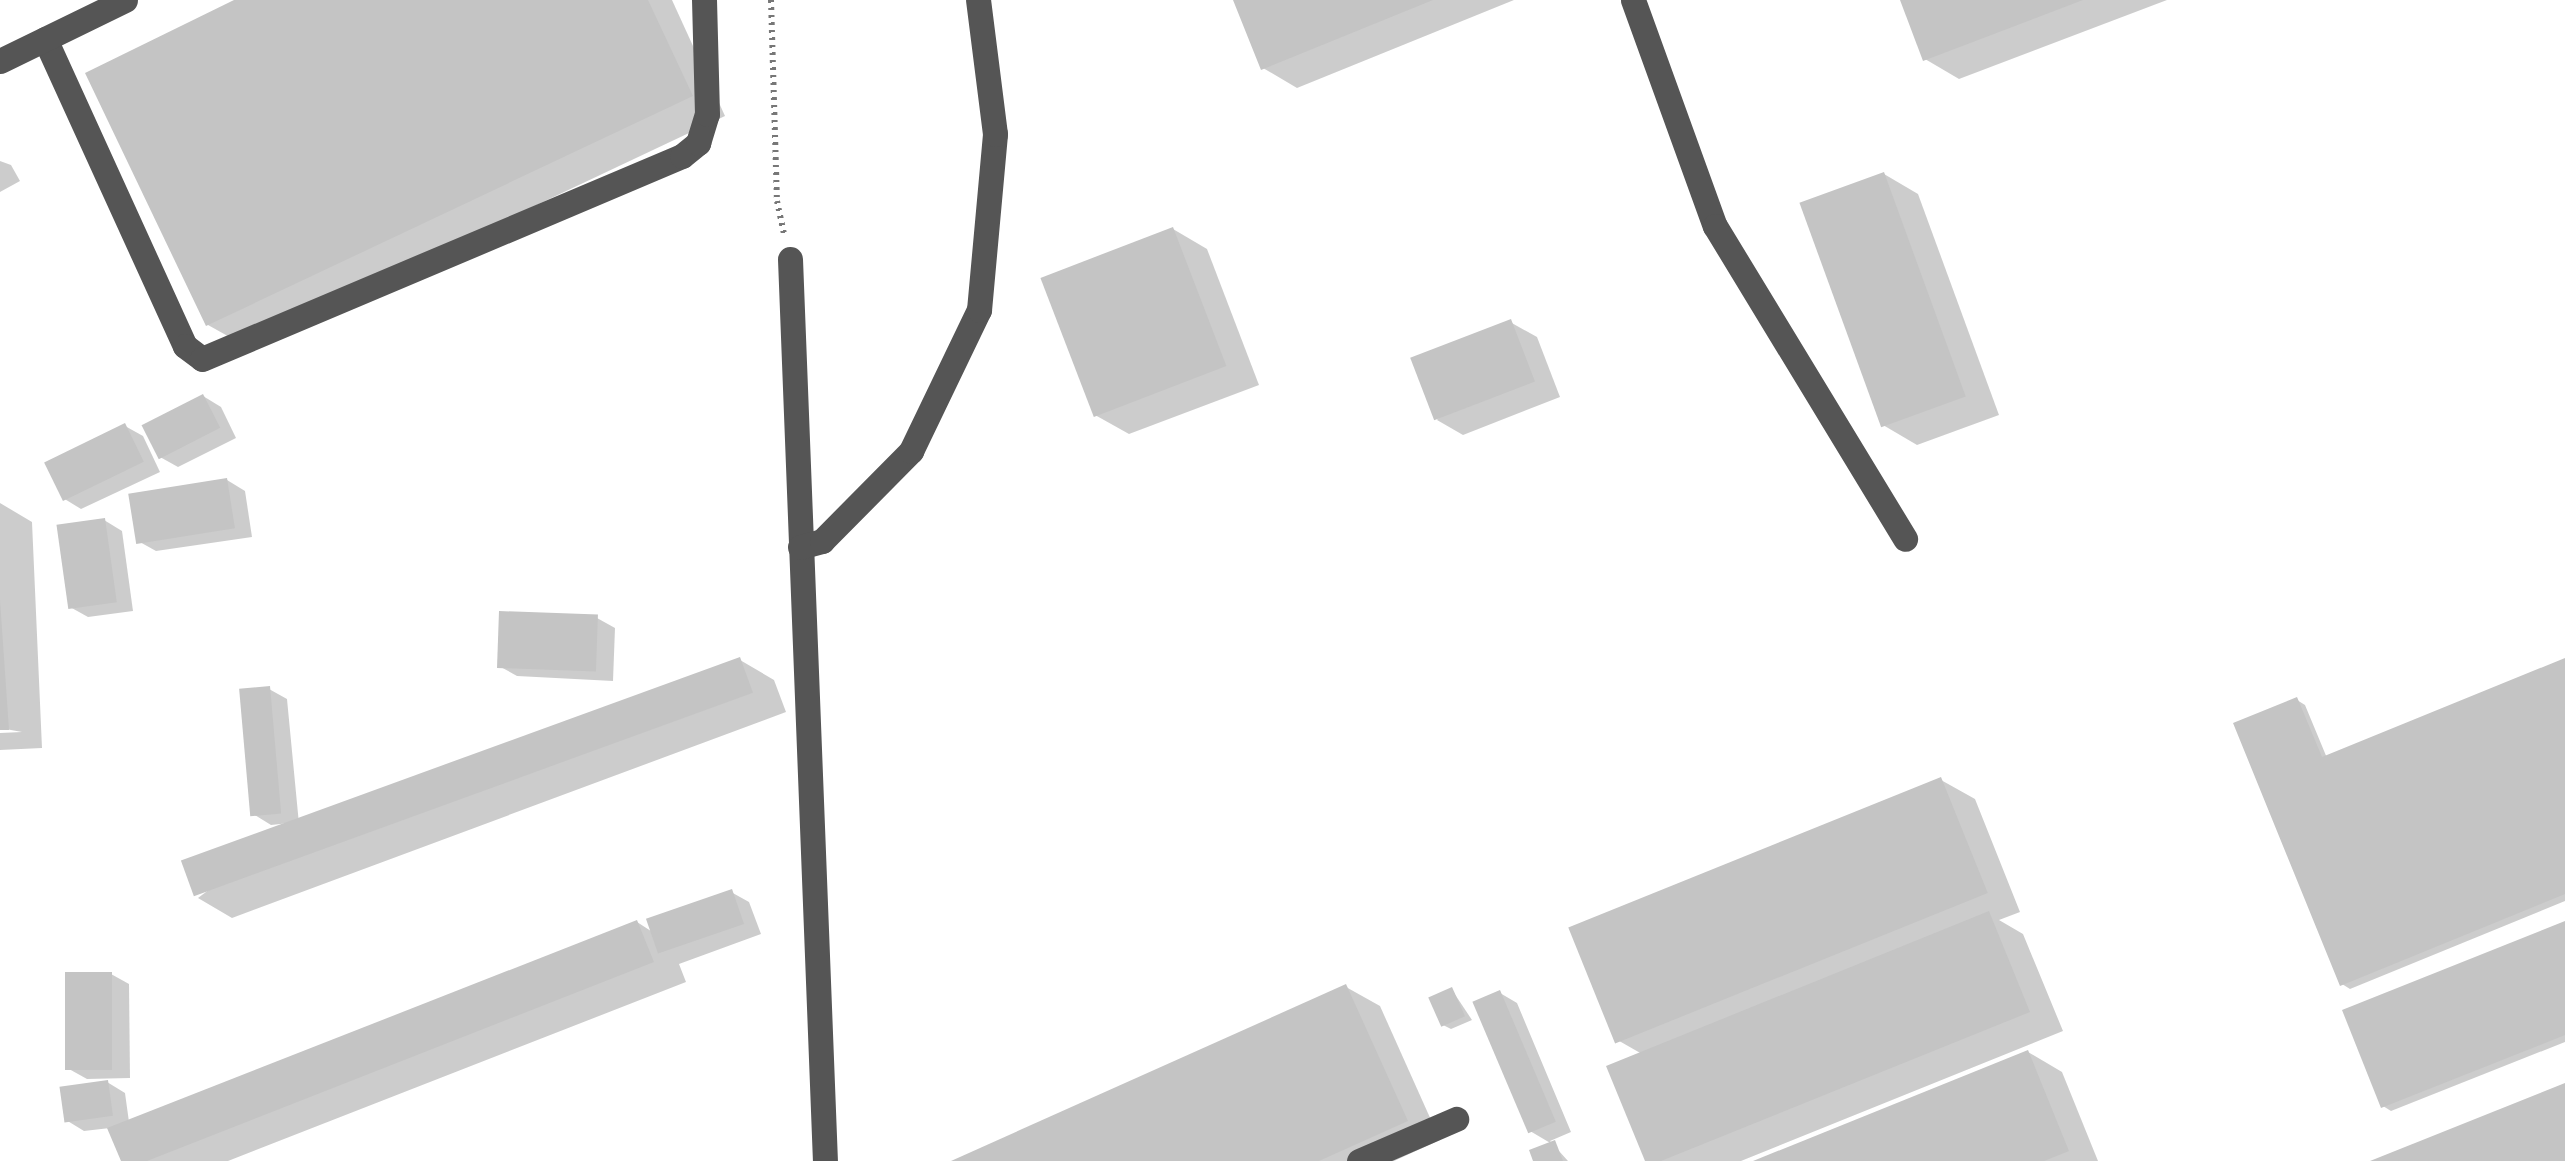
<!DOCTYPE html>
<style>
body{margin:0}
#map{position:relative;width:2565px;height:1161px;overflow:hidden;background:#fff;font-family:Arial,sans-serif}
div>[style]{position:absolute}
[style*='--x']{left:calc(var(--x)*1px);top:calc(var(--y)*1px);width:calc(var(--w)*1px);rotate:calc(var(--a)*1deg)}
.shadow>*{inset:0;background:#0003}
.building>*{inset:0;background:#c4c4c4;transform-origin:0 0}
.path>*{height:6px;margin-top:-3px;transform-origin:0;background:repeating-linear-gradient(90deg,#777 0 2.5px,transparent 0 7.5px)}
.minor>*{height:25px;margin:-12.5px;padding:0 12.5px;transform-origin:12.5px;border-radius:12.5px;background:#555}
span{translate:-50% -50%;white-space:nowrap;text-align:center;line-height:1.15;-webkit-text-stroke:10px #fff;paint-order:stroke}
</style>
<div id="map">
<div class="shadow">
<div style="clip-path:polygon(239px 0,672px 0,725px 116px,242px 344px,208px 325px)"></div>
<div style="clip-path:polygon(1236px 0,1514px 0,1297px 88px,1263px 68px)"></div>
<div style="clip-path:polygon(1903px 0,2167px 0,1959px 79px,1925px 59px)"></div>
<div style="clip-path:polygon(0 161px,11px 165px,20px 181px,0 192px)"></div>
<div style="clip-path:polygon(1884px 174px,1918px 194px,1999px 415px,1917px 445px,1883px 425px)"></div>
<div style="clip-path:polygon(1173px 229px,1207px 249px,1259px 385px,1129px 434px,1095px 415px)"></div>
<div style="clip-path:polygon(1510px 322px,1537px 337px,1560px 397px,1463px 435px,1437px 420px)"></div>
<div style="clip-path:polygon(203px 396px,221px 407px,236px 438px,178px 467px,160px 457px)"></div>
<div style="clip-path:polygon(125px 426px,143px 436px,160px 472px,81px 509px,63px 498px)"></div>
<div style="clip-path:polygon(227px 480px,245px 491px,252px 537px,156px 551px,138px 541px)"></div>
<div style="clip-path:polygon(0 503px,32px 522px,42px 748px,0 750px,0 733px,22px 732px,0 728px)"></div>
<div style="clip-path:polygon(104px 520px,122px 531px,133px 611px,88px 617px,70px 607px)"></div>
<div style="clip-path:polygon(597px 618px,615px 628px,613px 681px,517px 676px,499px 666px)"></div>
<div style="clip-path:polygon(740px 660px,774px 680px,786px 712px,232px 918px,198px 898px,299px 822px,271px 825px,253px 814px,269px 689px,287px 699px,299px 824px)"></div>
<div style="clip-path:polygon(2565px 661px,2565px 901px,2350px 989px,2342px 984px,2297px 700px,2305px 705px,2327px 758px)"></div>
<div style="clip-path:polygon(1941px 780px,1975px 799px,2020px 912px,1999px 920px,2023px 934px,2063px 1031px,1741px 1161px,1647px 1161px,1642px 1054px,1614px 1038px)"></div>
<div style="clip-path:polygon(731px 892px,749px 902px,761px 934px,679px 964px,686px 982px,228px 1161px,123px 1161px,110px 1128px,84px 1131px,66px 1120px,107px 1082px,125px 1093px,129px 1122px,637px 922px,654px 933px)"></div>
<div style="clip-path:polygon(2565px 924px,2565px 1042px,2391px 1111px,2383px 1106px)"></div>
<div style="clip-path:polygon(111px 974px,129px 984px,130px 1078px,87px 1079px,69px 1069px)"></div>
<div style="clip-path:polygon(1346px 987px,1380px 1006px,1440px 1140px,1394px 1161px,957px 1161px)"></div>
<div style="clip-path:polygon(1452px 990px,1472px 1020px,1451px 1029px,1443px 1025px)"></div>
<div style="clip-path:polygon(1500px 993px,1517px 1003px,1571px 1132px,1550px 1141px,1568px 1161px,1536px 1161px,1552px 1144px,1530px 1131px)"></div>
<div style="clip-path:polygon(2028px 1052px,2062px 1072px,2098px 1161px,1759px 1161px)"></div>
</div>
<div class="building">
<div style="clip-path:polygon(234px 0,648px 0,693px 96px,206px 326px,85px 73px)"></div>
<div style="clip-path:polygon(1233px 0,1433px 0,1261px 70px)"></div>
<div style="clip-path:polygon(1900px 0,2083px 0,1923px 61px)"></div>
<div style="left:1884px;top:172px;width:239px;height:90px;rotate:70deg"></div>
<div style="left:1173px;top:227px;width:149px;height:142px;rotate:69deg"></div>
<div style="left:1511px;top:319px;width:67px;height:108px;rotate:69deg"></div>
<div style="left:203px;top:394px;width:38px;height:69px;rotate:63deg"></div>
<div style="left:125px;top:423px;width:43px;height:90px;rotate:64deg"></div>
<div style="left:227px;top:478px;width:51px;height:100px;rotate:81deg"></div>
<div style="left:105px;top:518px;width:85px;height:49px;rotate:82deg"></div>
<div style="clip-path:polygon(0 600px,9px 730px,0 730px)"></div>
<div style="left:499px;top:611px;width:99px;height:57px;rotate:2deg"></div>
<div style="left:740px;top:657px;width:38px;height:595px;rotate:70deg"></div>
<div style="clip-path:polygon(2565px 658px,2565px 894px,2340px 986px,2233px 723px,2297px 697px,2322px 757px)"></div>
<div style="left:270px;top:686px;width:128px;height:31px;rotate:85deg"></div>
<div style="left:1941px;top:777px;width:125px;height:402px;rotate:68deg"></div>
<div style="left:732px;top:889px;width:37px;height:91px;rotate:71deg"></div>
<div style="clip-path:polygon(1989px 911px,2030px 1012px,1661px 1161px,1645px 1161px,1606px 1066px)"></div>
<div style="clip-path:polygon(637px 920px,654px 962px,147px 1161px,121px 1161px,107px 1128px)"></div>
<div style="clip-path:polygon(2565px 921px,2565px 1035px,2381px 1108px,2342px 1010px)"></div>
<div style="left:65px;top:972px;width:47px;height:98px"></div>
<div style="clip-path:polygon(1346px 984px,1408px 1121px,1319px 1161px,951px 1161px)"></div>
<div style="left:1452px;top:987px;width:32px;height:26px;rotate:66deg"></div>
<div style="left:1500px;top:990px;width:143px;height:30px;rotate:67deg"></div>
<div style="clip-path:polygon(2028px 1050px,2069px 1151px,2044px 1161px,1753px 1161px)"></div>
<div style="left:108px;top:1080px;width:36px;height:49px;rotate:82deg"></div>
<div style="clip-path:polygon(2565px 1083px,2565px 1161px,2370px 1161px)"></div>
<div style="clip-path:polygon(1555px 1140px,1563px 1161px,1533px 1161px,1529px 1150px)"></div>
</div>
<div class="path">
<div style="--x:771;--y:0;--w:201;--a:88.3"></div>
<div style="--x:777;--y:201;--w:33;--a:78"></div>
</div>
<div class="minor">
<div style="--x:1633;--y:0;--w:240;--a:70.1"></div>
<div style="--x:1715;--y:226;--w:366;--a:58.7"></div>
<div style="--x:45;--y:39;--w:337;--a:65.5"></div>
<div style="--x:185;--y:346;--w:21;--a:37"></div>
<div style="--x:202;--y:359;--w:521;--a:-22.92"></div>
<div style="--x:682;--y:156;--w:21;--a:-39"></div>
<div style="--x:698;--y:143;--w:30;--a:-73"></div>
<div style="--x:707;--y:114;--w:114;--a:-91.5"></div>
<div style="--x:0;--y:61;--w:139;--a:-26"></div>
<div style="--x:790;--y:259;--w:903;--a:87.78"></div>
<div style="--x:800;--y:547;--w:23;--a:-15"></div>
<div style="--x:822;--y:541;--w:127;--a:-45.3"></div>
<div style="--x:911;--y:451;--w:157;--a:-64.3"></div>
<div style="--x:979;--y:310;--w:177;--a:-84.8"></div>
<div style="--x:995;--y:134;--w:135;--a:-97.2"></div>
<div style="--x:1359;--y:1161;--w:106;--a:-23.4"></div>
</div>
</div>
